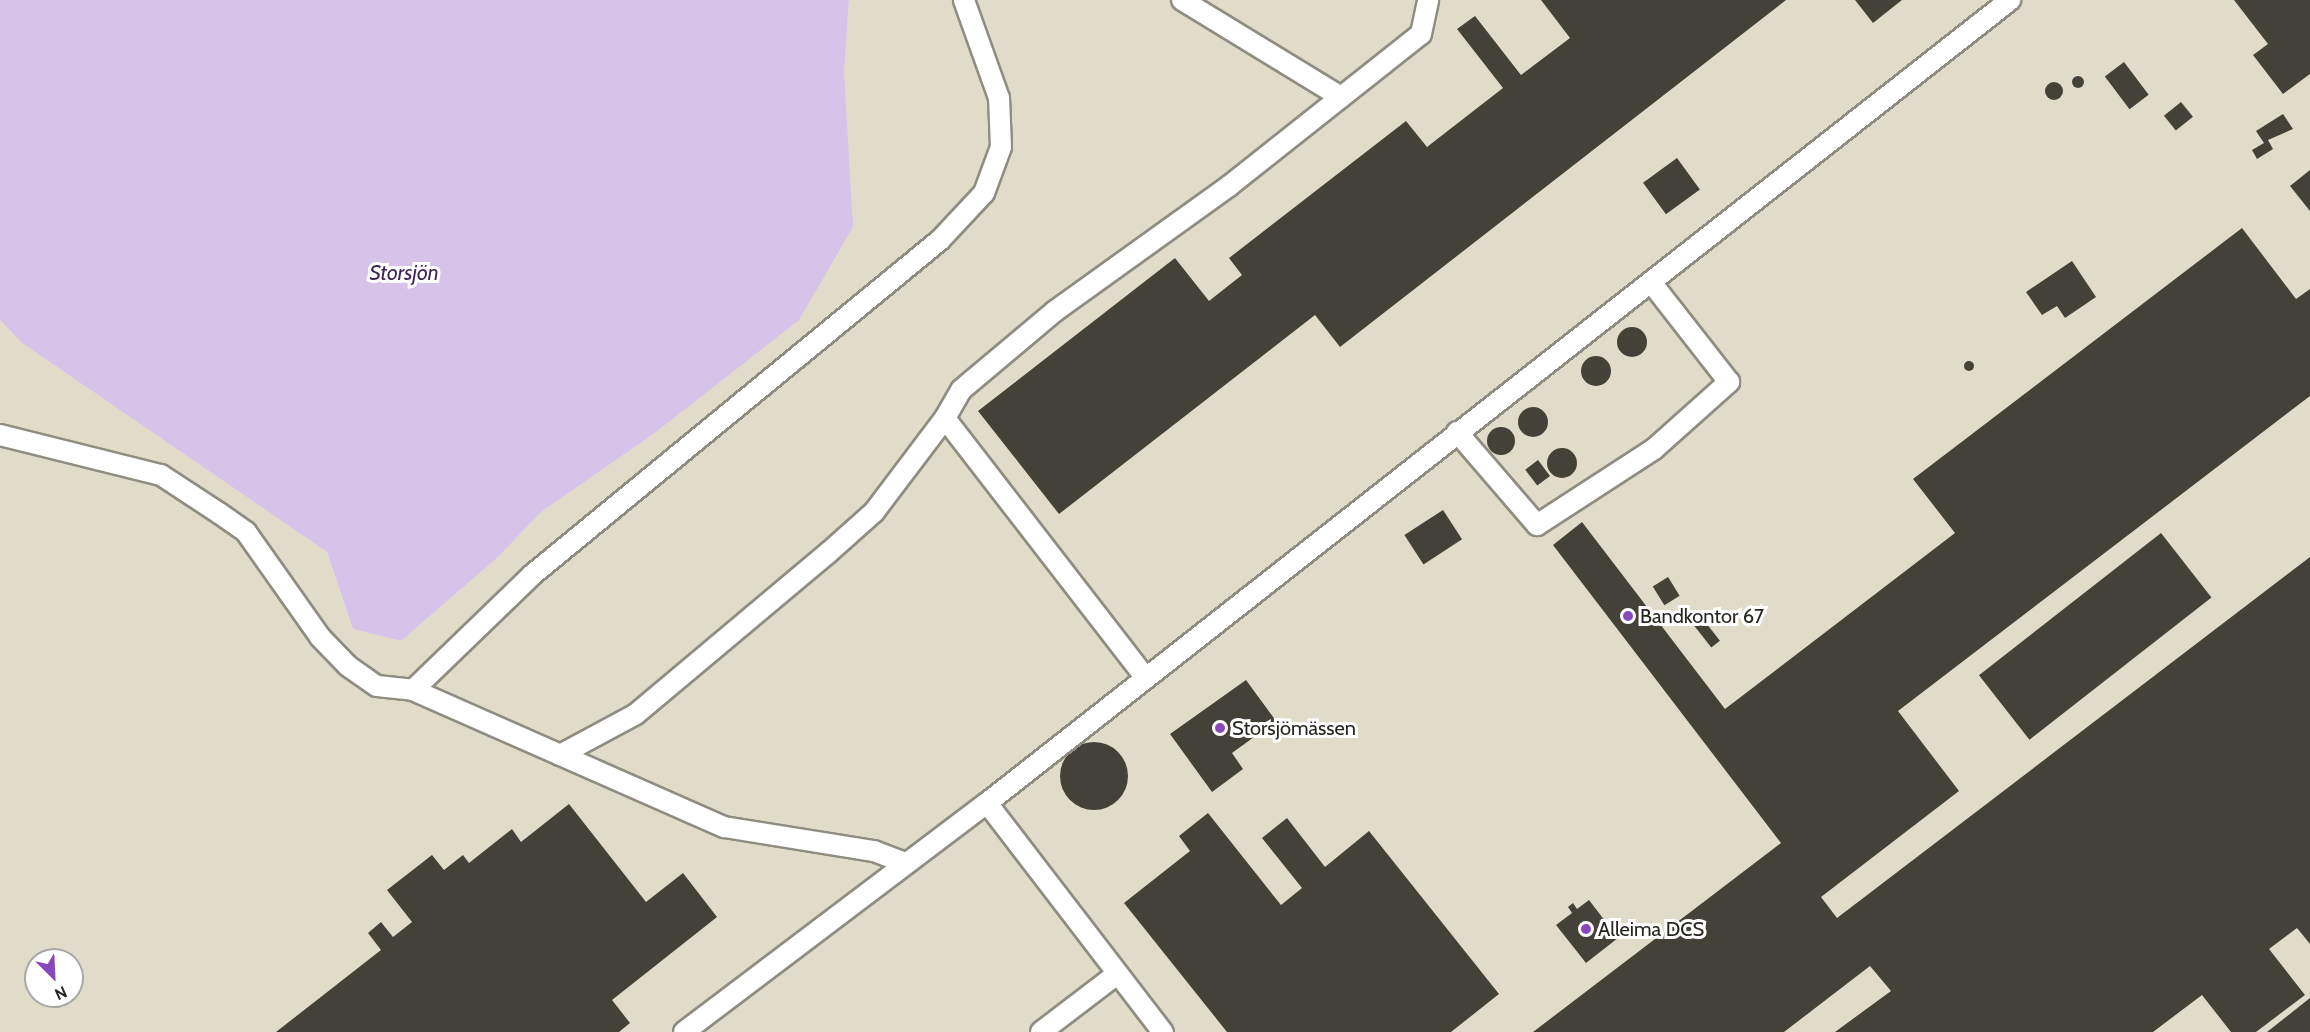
<!DOCTYPE html>
<meta charset="utf-8">
<style>
body{margin:0}
#map{position:relative;width:2310px;height:1032px;overflow:hidden;background:#ece9dd;font-family:Cabin,sans-serif}
div>[style]{position:absolute}
[style*='--x']{left:calc(var(--x)*1px);top:calc(var(--y)*1px);width:calc(var(--w)*1px);rotate:calc(var(--a)*1deg)}
.built>*{inset:0;background:#e1dcca}
.water>*{inset:0;background:#d6c3ea}
.building>*{inset:0;background:#444238;transform-origin:0 0}
.round{border-radius:50%}
.roads{filter:drop-shadow(2px 0 #8f8d82) drop-shadow(-2px 0 #8f8d82) drop-shadow(0 2px #8f8d82) drop-shadow(0 -2px #8f8d82)}
.minor>*{height:20px;margin:-10px;padding:0 10px;transform-origin:10px;border-radius:10px;background:#fff}
.dots>*{width:16px;height:16px;translate:-50% -50%;box-sizing:border-box;border:3px solid #fff;border-radius:50%}
span{translate:-50% -50%;white-space:nowrap;text-align:center;line-height:1.15;-webkit-text-stroke:6px #fff;paint-order:stroke}
.poi-label{font-size:20px;color:#262521}
.left{translate:0 -50%;text-align:left}
.water-label{font-size:21px;color:#412757;font-style:italic}
.north{position:absolute;left:24px;top:948px;width:60px;height:60px;box-sizing:border-box;background:#fff;border:2px solid #a8a8a6;border-radius:50%;rotate:156deg;font-size:16px;font-weight:700;line-height:24px;text-align:center;color:#262521}
.north::after{content:'';display:block;margin:auto;width:21px;height:27px;background:#8847bb;clip-path:polygon(50% 0,100% 100%,50% 72%,0 100%)}
</style>
<div id="map">
<div class="built">
<div style="clip-path:polygon(evenodd,849px 0,2310px 0,2310px 1032px,0 1032px,0 320px,22px 343px,327px 552px,353px 629px,401px 641px,498px 557px,541px 512px,652px 435px,844px 73px,849px 0,36px 960px,72px 960px,72px 996px,36px 996px,36px 960px)"></div>
</div>
<div class="water">
<div style="clip-path:polygon(0 0,849px 0,844px 73px,853px 227px,799px 320px,652px 435px,541px 512px,498px 557px,401px 641px,353px 629px,327px 552px,22px 343px,0 320px)"></div>
</div>
<div class="building">
<div style="clip-path:polygon(1541px 0,1786px 0,1340px 347px,1315px 315px,1059px 514px,978px 411px,1175px 258px,1209px 301px,1242px 275px,1229px 258px,1406px 121px,1427px 147px,1503px 88px,1457px 29px,1475px 16px,1521px 75px,1570px 38px)"></div>
<div style="clip-path:polygon(1855px 0,1902px 0,1873px 23px)"></div>
<div style="clip-path:polygon(2234px 0,2310px 0,2310px 74px,2283px 94px,2253px 55px,2268px 44px)"></div>
<div style="left:2124px;top:62px;width:41px;height:24px;rotate:53deg"></div>
<div class="round" style="left:2072px;top:76px;width:12px;height:12px"></div>
<div class="round" style="left:2045px;top:82px;width:18px;height:18px"></div>
<div style="left:2181px;top:102px;width:19px;height:22px;rotate:51deg"></div>
<div style="clip-path:polygon(2283px 114px,2293px 129px,2268px 140px,2273px 149px,2257px 159px,2252px 150px,2264px 143px,2256px 131px)"></div>
<div style="left:1677px;top:158px;width:39px;height:42px;rotate:54deg"></div>
<div style="clip-path:polygon(2310px 170px,2310px 211px,2290px 186px)"></div>
<div style="clip-path:polygon(2242px 228px,2296px 299px,2310px 289px,2310px 396px,1898px 711px,1959px 791px,1821px 897px,1837px 918px,2310px 557px,2310px 944px,2297px 928px,2269px 949px,2305px 995px,2256px 1032px,2231px 1032px,2202px 995px,2153px 1032px,1835px 1032px,1891px 991px,1870px 966px,1784px 1032px,1533px 1032px,1781px 843px,1553px 545px,1582px 522px,1725px 709px,1955px 533px,1913px 479px)"></div>
<div style="clip-path:polygon(2072px 261px,2096px 297px,2065px 318px,2057px 306px,2042px 315px,2026px 292px)"></div>
<div class="round" style="left:1617px;top:327px;width:30px;height:30px"></div>
<div class="round" style="left:1581px;top:356px;width:30px;height:30px"></div>
<div class="round" style="left:1964px;top:361px;width:10px;height:10px"></div>
<div class="round" style="left:1518px;top:407px;width:30px;height:30px"></div>
<div class="round" style="left:1487px;top:427px;width:28px;height:28px"></div>
<div class="round" style="left:1547px;top:448px;width:30px;height:30px"></div>
<div style="left:1538px;top:460px;width:20px;height:16px;rotate:53deg"></div>
<div style="left:1443px;top:510px;width:35px;height:46px;rotate:57deg"></div>
<div style="left:2161px;top:533px;width:82px;height:231px;rotate:52deg"></div>
<div style="left:1668px;top:577px;width:22px;height:18px;rotate:58deg"></div>
<div style="left:1699px;top:614px;width:34px;height:11px;rotate:52deg"></div>
<div style="clip-path:polygon(1246px 680px,1276px 721px,1232px 753px,1243px 769px,1212px 792px,1170px 734px)"></div>
<div class="round" style="left:1060px;top:742px;width:68px;height:68px"></div>
<div style="clip-path:polygon(569px 804px,646px 902px,683px 873px,717px 917px,612px 1000px,630px 1023px,619px 1032px,276px 1032px,381px 950px,368px 933px,381px 922px,393px 937px,412px 922px,387px 890px,432px 855px,444px 870px,463px 855px,469px 863px,512px 829px,521px 842px)"></div>
<div style="clip-path:polygon(1208px 813px,1281px 905px,1302px 888px,1262px 838px,1287px 818px,1325px 867px,1369px 831px,1499px 994px,1451px 1032px,1227px 1032px,1124px 903px,1190px 851px,1179px 836px)"></div>
<div style="clip-path:polygon(1589px 900px,1618px 938px,1586px 963px,1556px 925px,1572px 913px,1568px 907px,1573px 903px,1577px 909px)"></div>
<div style="clip-path:polygon(2310px 998px,2310px 1032px,2267px 1032px)"></div>
</div>
<div class="roads">
<div class="minor">
<div style="--x:1182;--y:0;--w:186;--a:31.4"></div>
<div style="--x:1457;--y:432;--w:123;--a:49.3"></div>
<div style="--x:1537;--y:525;--w:140;--a:-33"></div>
<div style="--x:1654;--y:449;--w:101;--a:-41.8"></div>
<div style="--x:1729;--y:382;--w:127;--a:-128"></div>
<div style="--x:0;--y:435;--w:166;--a:14"></div>
<div style="--x:161;--y:475;--w:69;--a:33.2"></div>
<div style="--x:219;--y:513;--w:33;--a:35"></div>
<div style="--x:246;--y:532;--w:128;--a:54.8"></div>
<div style="--x:320;--y:637;--w:40;--a:46"></div>
<div style="--x:348;--y:666;--w:35;--a:35"></div>
<div style="--x:377;--y:686;--w:36;--a:6"></div>
<div style="--x:413;--y:690;--w:340;--a:23.8"></div>
<div style="--x:724;--y:827;--w:152;--a:9.1"></div>
<div style="--x:874;--y:851;--w:33;--a:21"></div>
<div style="--x:1145;--y:677;--w:327;--a:-127.7"></div>
<div style="--x:945;--y:418;--w:32;--a:-60"></div>
<div style="--x:961;--y:390;--w:123;--a:-40"></div>
<div style="--x:1055;--y:311;--w:214;--a:-35.7"></div>
<div style="--x:1229;--y:186;--w:245;--a:-38.4"></div>
<div style="--x:1421;--y:34;--w:35;--a:-78"></div>
<div style="--x:413;--y:690;--w:165;--a:-44"></div>
<div style="--x:532;--y:575;--w:528;--a:-39.39"></div>
<div style="--x:940;--y:240;--w:64;--a:-46.9"></div>
<div style="--x:984;--y:193;--w:49;--a:-69.7"></div>
<div style="--x:1001;--y:147;--w:49;--a:-92.3"></div>
<div style="--x:999;--y:98;--w:104;--a:-109.7"></div>
<div style="--x:560;--y:755;--w:86;--a:-28.3"></div>
<div style="--x:636;--y:714;--w:251;--a:-40"></div>
<div style="--x:828;--y:553;--w:62;--a:-41.7"></div>
<div style="--x:874;--y:512;--w:118;--a:-52.9"></div>
<div style="--x:987;--y:803;--w:289;--a:52.5"></div>
<div style="--x:684;--y:1032;--w:380;--a:-37.1"></div>
<div style="--x:987;--y:803;--w:1301;--a:-38.13"></div>
<div style="--x:1041;--y:1032;--w:96;--a:-37.3"></div>
</div>
</div>
<div class="dots">
<div style="left:1628px;top:616px;background:#8847bb"></div>
<div style="left:1220px;top:728px;background:#8847bb"></div>
<div style="left:1586px;top:929px;background:#8847bb"></div>
</div>
<div class="poi-label">
<span class="left" style="left:1640px;top:616px">Bandkontor 67</span>
<span class="left" style="left:1232px;top:728px">Storsjömässen</span>
<span class="left" style="left:1598px;top:929px">Alleima DCS</span>
</div>
<div class="water-label">
<span style="left:404px;top:273px">Storsjön</span>
</div>
<div class="north">N</div>
</div>
